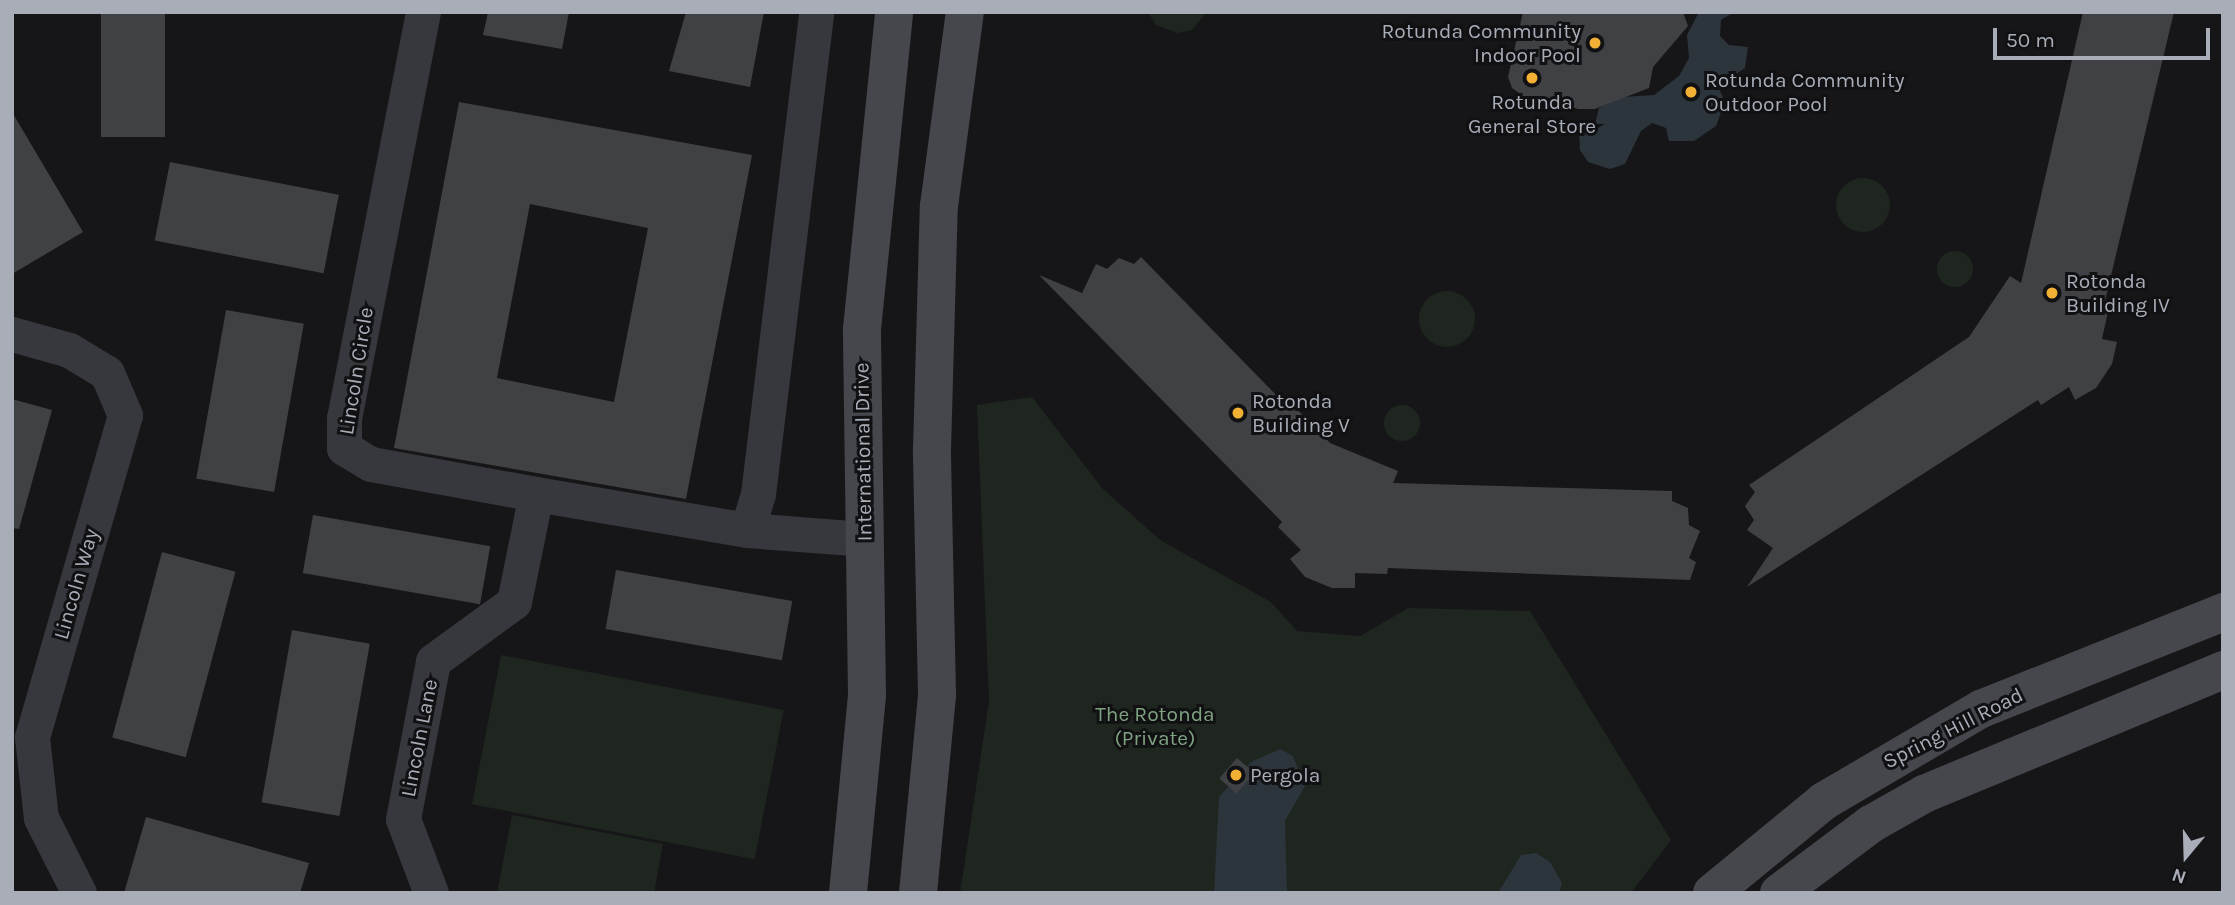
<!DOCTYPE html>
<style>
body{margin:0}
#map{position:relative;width:2235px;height:905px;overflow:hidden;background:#161618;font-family:Karla,sans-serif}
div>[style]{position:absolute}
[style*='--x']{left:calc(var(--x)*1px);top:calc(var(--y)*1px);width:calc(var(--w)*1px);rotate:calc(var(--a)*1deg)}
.green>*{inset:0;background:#1e261f;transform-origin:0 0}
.round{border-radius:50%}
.water>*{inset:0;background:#2c353c}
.building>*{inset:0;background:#404145;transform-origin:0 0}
.minor>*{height:35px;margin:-17.5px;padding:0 17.5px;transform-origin:17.5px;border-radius:17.5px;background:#37383d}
.secondary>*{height:38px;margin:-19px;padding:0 19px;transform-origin:19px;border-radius:19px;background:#45474d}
.dots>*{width:19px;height:19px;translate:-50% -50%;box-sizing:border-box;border:4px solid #111113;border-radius:50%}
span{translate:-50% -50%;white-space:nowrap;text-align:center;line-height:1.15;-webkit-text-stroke:6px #111113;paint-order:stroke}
.poi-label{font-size:21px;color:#a8adb8}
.right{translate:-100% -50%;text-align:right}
.left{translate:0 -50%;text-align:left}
.street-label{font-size:21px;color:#a8adb8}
.park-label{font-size:21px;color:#7fa381}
.frame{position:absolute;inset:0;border:14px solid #a8adb8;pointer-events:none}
.north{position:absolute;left:2151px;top:821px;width:70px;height:70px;-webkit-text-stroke:5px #111113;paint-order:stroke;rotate:199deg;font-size:19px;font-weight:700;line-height:28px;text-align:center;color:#a8adb8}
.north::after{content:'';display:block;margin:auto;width:24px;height:32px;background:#a8adb8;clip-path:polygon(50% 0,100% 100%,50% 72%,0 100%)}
.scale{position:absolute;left:1993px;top:28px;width:217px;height:32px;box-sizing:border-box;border:4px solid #a8adb8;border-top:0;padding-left:9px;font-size:21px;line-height:24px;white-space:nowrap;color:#a8adb8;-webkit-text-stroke:5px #111113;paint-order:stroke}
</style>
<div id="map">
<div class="green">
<div style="clip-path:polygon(1148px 12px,1207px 12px,1192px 30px,1177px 33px,1156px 25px)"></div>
<div class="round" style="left:1836px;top:178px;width:54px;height:54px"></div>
<div class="round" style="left:1937px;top:251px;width:36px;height:36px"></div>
<div class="round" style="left:1419px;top:291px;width:56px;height:56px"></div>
<div style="clip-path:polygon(1032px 397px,1102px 488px,1160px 540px,1271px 602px,1297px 631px,1360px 636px,1408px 608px,1530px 611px,1671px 840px,1631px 893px,960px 893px,989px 702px,977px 405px)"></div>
<div class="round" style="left:1384px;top:405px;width:36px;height:36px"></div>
<div style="left:501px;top:655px;width:288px;height:152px;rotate:11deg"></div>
<div style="clip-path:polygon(512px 815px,663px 844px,654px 893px,497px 893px)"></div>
</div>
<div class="water">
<div style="clip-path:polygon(1699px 12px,1734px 12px,1721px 20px,1720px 36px,1729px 45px,1748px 47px,1745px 68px,1718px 86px,1725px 102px,1716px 126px,1694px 141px,1669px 141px,1666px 128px,1652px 123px,1641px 131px,1625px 164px,1610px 169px,1588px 162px,1580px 150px,1579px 132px,1595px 124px,1599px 108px,1622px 97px,1654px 95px,1679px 76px,1689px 58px,1687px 35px)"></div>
<div style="clip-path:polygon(1280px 749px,1293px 756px,1305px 786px,1285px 821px,1287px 893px,1214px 893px,1219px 797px,1251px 762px)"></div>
<div style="clip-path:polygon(1536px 853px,1550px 862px,1562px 883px,1559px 893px,1498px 893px,1521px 855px)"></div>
</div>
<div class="building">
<div style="left:101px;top:12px;width:64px;height:125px"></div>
<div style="clip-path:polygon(488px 12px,569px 12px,562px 49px,483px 35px)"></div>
<div style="clip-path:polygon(686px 12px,764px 12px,750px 87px,669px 71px)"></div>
<div style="clip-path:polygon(1523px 12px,1683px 12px,1688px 26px,1653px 67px,1649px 88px,1595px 109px,1578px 109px,1546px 97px,1527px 99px,1512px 88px,1508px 77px)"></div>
<div style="clip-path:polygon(2083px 12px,2174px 12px,2104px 305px,2109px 307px,2102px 339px,2117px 342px,2112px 364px,2096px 388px,2075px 400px,2069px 387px,2041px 405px,2038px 400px,1747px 587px,1773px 548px,1747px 530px,1754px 520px,1745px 506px,1755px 492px,1749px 485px,1969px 337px,2010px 276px,2021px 283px)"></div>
<div style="clip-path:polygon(evenodd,459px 102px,752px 155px,686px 499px,394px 448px,459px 102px,530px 204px,648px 228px,614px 402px,497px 378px,530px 204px)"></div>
<div style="clip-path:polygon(12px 112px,83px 232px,12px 274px)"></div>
<div style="left:170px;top:162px;width:172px;height:80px;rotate:11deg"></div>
<div style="clip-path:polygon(1141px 257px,1281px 400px,1285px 397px,1330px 443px,1398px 471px,1393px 483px,1672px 491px,1672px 501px,1688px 508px,1689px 525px,1700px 531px,1689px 558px,1696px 562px,1690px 580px,1388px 568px,1387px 574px,1355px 573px,1355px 588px,1332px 588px,1305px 577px,1290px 559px,1301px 550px,1278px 527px,1282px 522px,1039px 275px,1082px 293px,1096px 264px,1107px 269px,1119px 258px,1134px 264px)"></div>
<div style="left:226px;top:310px;width:79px;height:171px;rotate:10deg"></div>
<div style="clip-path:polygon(12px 399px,52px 410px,19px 529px,12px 528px)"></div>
<div style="left:313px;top:515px;width:180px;height:59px;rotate:10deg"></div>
<div style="left:162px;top:552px;width:76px;height:192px;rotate:15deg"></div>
<div style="left:616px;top:570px;width:179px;height:60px;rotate:10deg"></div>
<div style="left:292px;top:630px;width:79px;height:175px;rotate:10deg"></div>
<div style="left:1237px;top:758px;width:23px;height:27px;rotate:41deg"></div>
<div style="clip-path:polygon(146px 817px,309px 863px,300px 893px,124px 893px)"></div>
</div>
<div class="minor">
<div style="--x:423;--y:12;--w:414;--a:101"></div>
<div style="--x:344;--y:418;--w:30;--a:90"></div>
<div style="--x:344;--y:448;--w:31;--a:31"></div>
<div style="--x:371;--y:464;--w:168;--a:10.3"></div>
<div style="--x:536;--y:494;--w:214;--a:9.7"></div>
<div style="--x:747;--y:530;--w:116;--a:4.4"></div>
<div style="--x:12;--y:334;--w:59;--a:15.7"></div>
<div style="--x:69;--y:350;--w:44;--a:31.2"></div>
<div style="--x:107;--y:373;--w:46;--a:66.8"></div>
<div style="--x:125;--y:415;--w:335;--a:106.1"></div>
<div style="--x:32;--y:737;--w:81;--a:83.7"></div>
<div style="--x:41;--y:818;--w:84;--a:63.1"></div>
<div style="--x:747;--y:530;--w:38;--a:-73"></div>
<div style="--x:758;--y:494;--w:485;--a:-83.1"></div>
<div style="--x:431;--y:893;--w:79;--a:-110.7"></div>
<div style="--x:403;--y:819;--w:161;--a:-79.2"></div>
<div style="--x:433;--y:661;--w:100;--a:-36.1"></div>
<div style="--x:514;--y:602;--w:110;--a:-78.5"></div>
</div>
<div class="secondary">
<div style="--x:848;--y:893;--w:199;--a:-84.5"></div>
<div style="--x:867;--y:695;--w:366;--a:-90.8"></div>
<div style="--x:862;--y:329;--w:319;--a:-84.2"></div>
<div style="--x:918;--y:893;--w:199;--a:-84.5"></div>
<div style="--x:937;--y:695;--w:245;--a:-91.2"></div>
<div style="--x:932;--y:450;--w:244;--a:-88.4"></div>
<div style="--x:939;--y:206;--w:196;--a:-82.4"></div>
<div style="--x:1712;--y:893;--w:145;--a:-39.4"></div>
<div style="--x:1824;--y:801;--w:182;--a:-30.4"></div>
<div style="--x:1981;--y:709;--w:261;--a:-21.8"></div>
<div style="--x:1779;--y:893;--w:115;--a:-36.9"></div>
<div style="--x:1871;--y:824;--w:61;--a:-29.5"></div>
<div style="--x:1924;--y:794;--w:324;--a:-22.5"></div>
</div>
<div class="dots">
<div style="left:1595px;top:43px;background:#f2b134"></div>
<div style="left:1532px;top:78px;background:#f2b134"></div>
<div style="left:1691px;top:92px;background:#f2b134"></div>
<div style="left:2052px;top:293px;background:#f2b134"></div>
<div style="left:1238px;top:413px;background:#f2b134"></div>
<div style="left:1236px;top:775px;background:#f2b134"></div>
</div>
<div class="poi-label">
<span class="right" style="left:1581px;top:43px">Rotunda Community<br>Indoor Pool</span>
<span class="left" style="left:1705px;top:92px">Rotunda Community<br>Outdoor Pool</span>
<span style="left:1532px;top:114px">Rotunda<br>General Store</span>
<span class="left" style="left:2066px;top:293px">Rotonda<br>Building IV</span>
<span class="left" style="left:1252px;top:413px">Rotonda<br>Building V</span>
<span class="left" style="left:1250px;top:775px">Pergola</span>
</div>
<div class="street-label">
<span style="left:356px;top:371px;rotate:-81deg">Lincoln Circle</span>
<span style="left:863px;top:452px;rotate:-91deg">International Drive</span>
<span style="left:76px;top:584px;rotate:-74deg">Lincoln Way</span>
<span style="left:1953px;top:728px;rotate:-27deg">Spring Hill Road</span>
<span style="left:419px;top:738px;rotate:-79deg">Lincoln Lane</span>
</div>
<div class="park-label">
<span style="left:1155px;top:726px">The Rotonda<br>(Private)</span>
</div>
<div class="frame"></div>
<div class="north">N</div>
<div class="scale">50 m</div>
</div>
